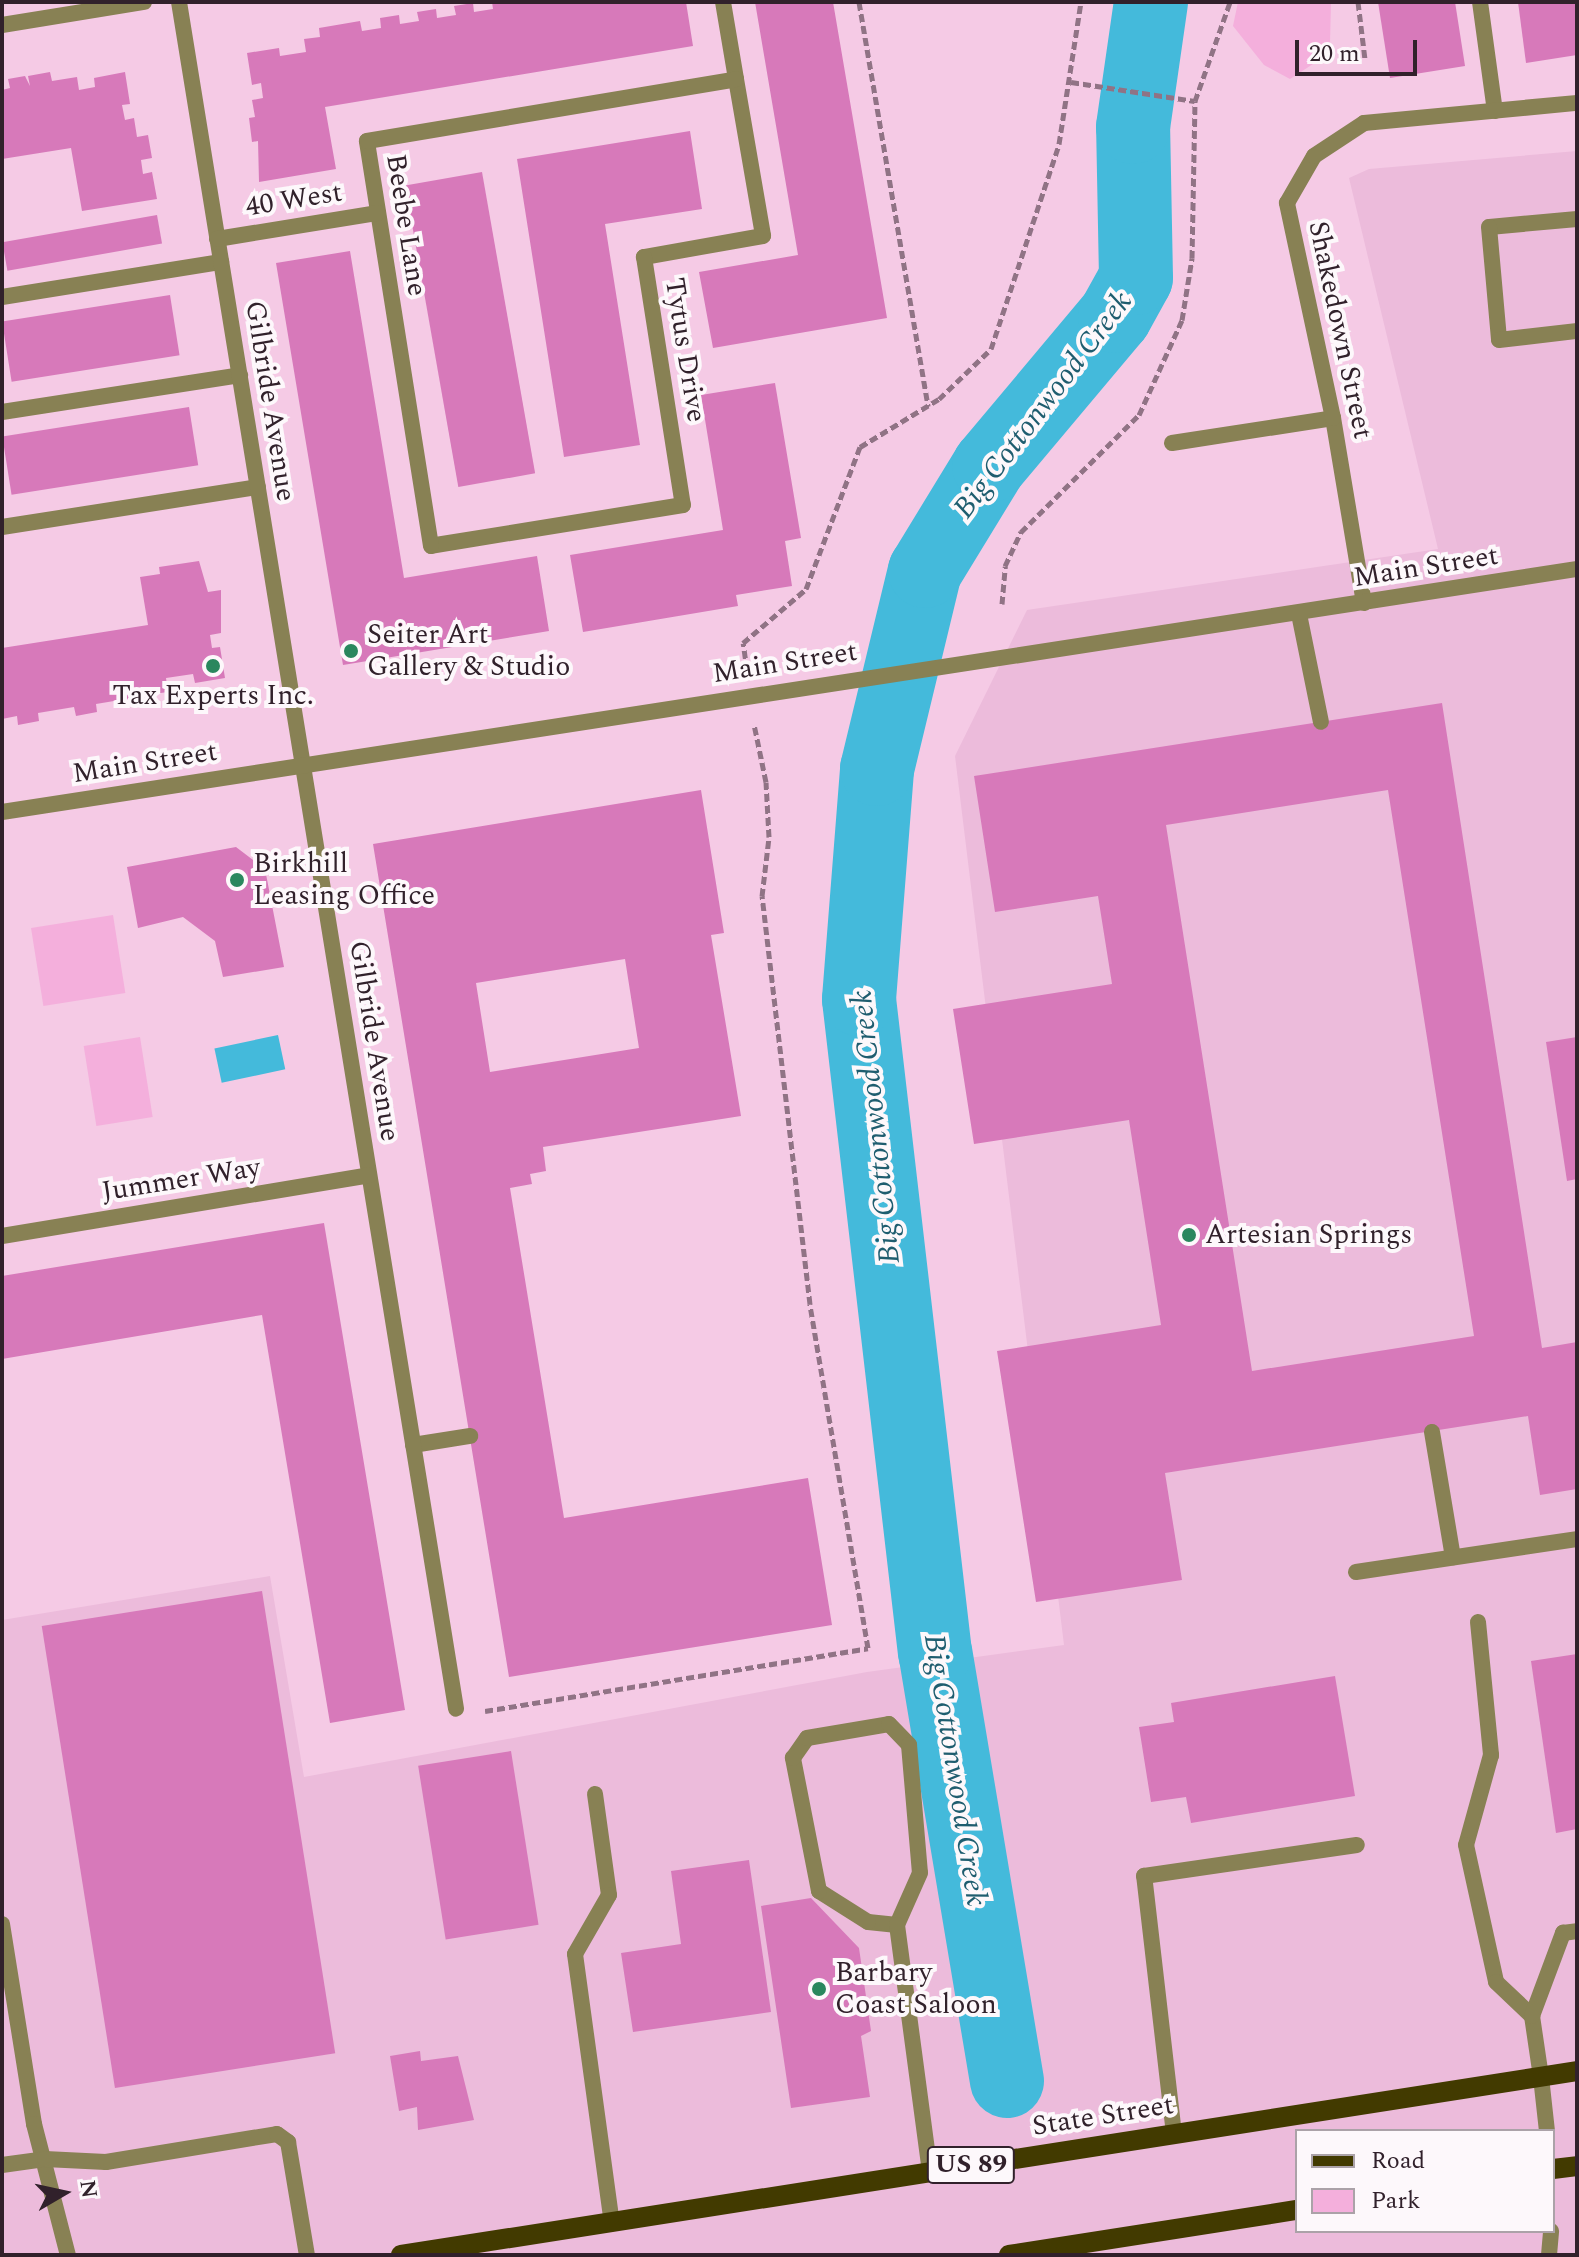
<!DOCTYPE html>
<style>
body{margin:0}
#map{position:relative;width:1579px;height:2257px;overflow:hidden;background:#f5cae5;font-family:Spectral,serif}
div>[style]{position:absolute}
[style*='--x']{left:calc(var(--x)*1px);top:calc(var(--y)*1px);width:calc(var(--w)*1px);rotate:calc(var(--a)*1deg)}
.built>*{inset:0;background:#ecbbdb}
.green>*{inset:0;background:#f4afdc;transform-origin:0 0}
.water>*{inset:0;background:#44badb;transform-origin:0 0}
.river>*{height:74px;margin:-37px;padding:0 37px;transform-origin:37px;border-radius:37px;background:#44badb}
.building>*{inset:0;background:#d779ba;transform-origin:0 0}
.path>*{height:5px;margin-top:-2.5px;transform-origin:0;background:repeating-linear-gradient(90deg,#907385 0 8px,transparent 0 12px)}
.service>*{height:16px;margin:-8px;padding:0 8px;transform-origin:8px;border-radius:8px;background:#888154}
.minor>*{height:16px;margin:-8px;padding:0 8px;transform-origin:8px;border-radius:8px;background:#888154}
.tertiary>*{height:16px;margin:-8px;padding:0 8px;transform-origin:8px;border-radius:8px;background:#888154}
.primary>*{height:20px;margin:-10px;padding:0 10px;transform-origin:10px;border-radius:10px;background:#423a00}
.dots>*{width:22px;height:22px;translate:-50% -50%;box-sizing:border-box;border:4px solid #fdf8fb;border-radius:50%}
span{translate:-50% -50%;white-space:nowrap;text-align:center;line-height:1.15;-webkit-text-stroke:8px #fdf8fb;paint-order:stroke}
.shield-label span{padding:2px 6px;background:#fdf8fb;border:2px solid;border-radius:6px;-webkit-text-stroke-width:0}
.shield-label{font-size:26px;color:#31212b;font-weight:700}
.street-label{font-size:28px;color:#31212b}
.poi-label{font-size:28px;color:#31212b}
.left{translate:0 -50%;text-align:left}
.water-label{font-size:30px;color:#1f5d6f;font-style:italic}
.frame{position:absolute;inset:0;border:4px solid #31212b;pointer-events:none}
.legend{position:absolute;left:1295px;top:2129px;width:260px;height:104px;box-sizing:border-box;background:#fdf8fb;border:2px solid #aba2a8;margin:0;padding:10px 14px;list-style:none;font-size:24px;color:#31212b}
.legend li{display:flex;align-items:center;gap:16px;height:40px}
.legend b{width:40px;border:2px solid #aba2a8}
.north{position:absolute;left:24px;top:2153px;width:80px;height:80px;-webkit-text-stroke:6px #fdf8fb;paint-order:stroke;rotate:81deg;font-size:22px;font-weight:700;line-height:32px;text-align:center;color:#31212b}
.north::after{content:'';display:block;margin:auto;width:28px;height:36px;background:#31212b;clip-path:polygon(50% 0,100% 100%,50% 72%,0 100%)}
.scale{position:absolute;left:1295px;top:40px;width:122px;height:36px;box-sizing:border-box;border:4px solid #31212b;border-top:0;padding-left:10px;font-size:24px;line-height:28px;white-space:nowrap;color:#31212b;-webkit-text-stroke:6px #fdf8fb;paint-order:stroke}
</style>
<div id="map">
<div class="built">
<div style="clip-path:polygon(evenodd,1577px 151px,1577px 2255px,2px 2255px,2px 1620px,270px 1576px,304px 1777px,867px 1672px,1064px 1645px,955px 756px,1027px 610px,1438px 549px,1349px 178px,1369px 169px,1577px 151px,1297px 2131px,1553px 2131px,1553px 2231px,1297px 2231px,1297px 2131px)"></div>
</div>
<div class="green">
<div style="clip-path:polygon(1238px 2px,1331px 2px,1330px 43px,1313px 64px,1290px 79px,1264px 65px,1233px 26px)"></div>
<div style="left:113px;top:915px;width:79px;height:83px;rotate:81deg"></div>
<div style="left:140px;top:1037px;width:81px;height:57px;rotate:81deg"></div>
</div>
<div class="water">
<div style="left:278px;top:1035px;width:35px;height:65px;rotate:78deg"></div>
</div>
<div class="river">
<div style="--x:1007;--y:2081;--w:434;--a:-99.5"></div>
<div style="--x:935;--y:1653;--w:658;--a:-96.63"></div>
<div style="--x:859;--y:999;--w:231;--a:-85.5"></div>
<div style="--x:877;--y:769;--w:204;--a:-76.4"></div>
<div style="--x:925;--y:571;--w:123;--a:-58.6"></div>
<div style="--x:989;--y:466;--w:196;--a:-50"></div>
<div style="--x:1115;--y:316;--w:43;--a:-61.1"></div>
<div style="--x:1136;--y:278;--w:151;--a:-91.1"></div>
<div style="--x:1133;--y:127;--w:126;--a:-81.8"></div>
</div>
<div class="building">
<div style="clip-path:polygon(492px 2px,686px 2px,693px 46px,325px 107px,336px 169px,259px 182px,258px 141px,252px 142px,249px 118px,255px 117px,252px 100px,263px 98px,261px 83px,252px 85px,247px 53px,279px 48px,280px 56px,306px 52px,304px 39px,320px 37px,319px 28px,360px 21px,362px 31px,381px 28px,380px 18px,399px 15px,400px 24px,419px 21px,417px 12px,436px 9px,437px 18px,456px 15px,454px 6px,473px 3px,474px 12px,493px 9px)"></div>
<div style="clip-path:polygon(755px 2px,833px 2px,887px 318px,713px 348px,699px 272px,798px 255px)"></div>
<div style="clip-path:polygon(1378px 2px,1455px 2px,1465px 66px,1390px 78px)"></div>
<div style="clip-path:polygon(1518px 2px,1577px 2px,1577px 55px,1526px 63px)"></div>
<div style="clip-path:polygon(50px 72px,52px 81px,77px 77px,79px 90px,95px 87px,94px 78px,125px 72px,130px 104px,122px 105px,125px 120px,134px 118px,137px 137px,148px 135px,152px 158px,141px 160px,143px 174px,152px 172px,157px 199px,82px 211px,71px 148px,2px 159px,2px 90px,10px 88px,8px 79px,25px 76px,30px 86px,28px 76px)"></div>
<div style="clip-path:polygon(690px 131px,702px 209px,605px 224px,640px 445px,564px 457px,517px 159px)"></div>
<div style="left:482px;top:172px;width:306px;height:78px;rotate:80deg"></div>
<div style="left:157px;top:215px;width:29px;height:157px;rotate:80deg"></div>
<div style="clip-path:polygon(350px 251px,404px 578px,537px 556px,549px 631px,343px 665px,276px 263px)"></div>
<div style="left:170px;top:295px;width:61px;height:170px;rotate:81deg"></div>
<div style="clip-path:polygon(775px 383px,801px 538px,785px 541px,792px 586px,736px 595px,738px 606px,583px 632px,570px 555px,723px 530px,701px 395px)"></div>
<div style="left:189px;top:407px;width:59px;height:189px;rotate:81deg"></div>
<div style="clip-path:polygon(199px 561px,208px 592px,221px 590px,221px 633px,210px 635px,212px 648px,220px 647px,225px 678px,195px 683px,193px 674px,166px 678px,168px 692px,153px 694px,154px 703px,133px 706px,132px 698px,96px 704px,97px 712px,76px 716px,74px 707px,38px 713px,39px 721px,18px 725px,17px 716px,2px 719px,2px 648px,148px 625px,140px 577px,160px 574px,159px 567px)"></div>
<div style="clip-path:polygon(evenodd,1442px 703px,1542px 1348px,1577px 1342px,1577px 1489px,1540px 1495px,1528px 1416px,1165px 1473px,1182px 1580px,1036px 1602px,997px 1351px,1161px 1325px,1129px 1120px,974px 1144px,953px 1009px,1112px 984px,1098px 896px,995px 912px,974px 776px,1442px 703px,1388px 790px,1474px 1336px,1252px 1371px,1166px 825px,1388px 790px)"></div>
<div style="clip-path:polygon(evenodd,701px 790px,724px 933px,711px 935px,741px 1116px,543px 1147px,546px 1171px,530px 1174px,532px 1184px,510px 1188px,564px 1518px,808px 1478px,832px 1625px,509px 1677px,373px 844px,701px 790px,625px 959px,639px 1048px,490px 1072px,476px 983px,625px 959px)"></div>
<div style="clip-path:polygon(236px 847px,265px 869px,284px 967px,223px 977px,215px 941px,183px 917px,138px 928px,127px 867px)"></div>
<div style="clip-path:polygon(1577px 1037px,1577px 1179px,1567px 1181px,1546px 1042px)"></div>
<div style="clip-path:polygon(324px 1223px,405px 1710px,330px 1723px,262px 1315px,2px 1359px,2px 1276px)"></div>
<div style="left:262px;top:1591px;width:468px;height:223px;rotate:81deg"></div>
<div style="clip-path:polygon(1577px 1654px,1577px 1829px,1556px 1833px,1531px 1661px)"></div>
<div style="clip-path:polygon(1335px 1676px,1355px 1796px,1191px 1823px,1186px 1797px,1151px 1802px,1139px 1727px,1174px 1722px,1171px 1703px)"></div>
<div style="left:511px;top:1751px;width:176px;height:94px;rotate:81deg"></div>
<div style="clip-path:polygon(749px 1860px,771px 2012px,633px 2032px,621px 1953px,681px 1944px,671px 1871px)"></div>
<div style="clip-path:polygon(811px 1898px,859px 1948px,871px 2031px,861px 2036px,870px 2097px,791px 2108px,761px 1906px)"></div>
<div style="clip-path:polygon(420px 2051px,421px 2061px,458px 2056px,474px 2120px,418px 2130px,417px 2107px,399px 2111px,390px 2056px)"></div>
</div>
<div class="path">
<div style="--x:859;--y:2;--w:410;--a:80.3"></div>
<div style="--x:1358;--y:2;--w:57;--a:83"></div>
<div style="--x:1071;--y:82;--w:125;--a:8.7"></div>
<div style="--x:1002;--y:604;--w:38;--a:-85"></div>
<div style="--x:1005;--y:566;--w:38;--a:-65"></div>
<div style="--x:1021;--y:532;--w:166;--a:-44.8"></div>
<div style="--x:1139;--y:415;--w:104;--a:-65.6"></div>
<div style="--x:1182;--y:320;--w:63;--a:-80.8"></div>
<div style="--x:1192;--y:258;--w:157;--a:-88.9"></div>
<div style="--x:1195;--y:101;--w:105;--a:-70.5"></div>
<div style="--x:747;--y:670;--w:27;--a:-98"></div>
<div style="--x:743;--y:643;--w:83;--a:-40.6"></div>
<div style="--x:806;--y:589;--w:152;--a:-69.2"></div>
<div style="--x:860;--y:447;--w:92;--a:-31.3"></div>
<div style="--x:939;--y:399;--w:72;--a:-43.9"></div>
<div style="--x:991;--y:349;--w:216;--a:-71.6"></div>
<div style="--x:1059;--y:144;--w:144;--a:-81.2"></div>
<div style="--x:485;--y:1711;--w:388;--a:-9.3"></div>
<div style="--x:868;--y:1648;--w:349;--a:-99.6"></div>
<div style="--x:810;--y:1304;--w:411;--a:-96.7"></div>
<div style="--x:762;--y:896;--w:59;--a:-83.2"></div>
<div style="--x:769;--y:837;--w:55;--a:-93.1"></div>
<div style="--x:766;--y:782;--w:59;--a:-101.7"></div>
</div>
<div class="service">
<div style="--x:1577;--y:219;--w:88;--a:174.8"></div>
<div style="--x:1489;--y:227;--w:113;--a:84.9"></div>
<div style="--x:1499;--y:340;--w:79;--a:-6.6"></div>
<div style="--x:2;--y:297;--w:222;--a:-9.1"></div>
<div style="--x:2;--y:412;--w:241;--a:-8.8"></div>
<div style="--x:2;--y:527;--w:259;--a:-8.9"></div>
<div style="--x:1299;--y:614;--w:110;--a:78.5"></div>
<div style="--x:1432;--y:1432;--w:127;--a:80.5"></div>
<div style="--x:413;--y:1445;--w:58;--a:-9"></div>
<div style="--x:1356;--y:1572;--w:223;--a:-8.5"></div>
<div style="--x:1478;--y:1622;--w:134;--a:84.4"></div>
<div style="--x:1491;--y:1755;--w:93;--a:105.5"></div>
<div style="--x:1466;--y:1845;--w:140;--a:77.6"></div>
<div style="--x:1496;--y:1982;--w:50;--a:43.4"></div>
<div style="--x:595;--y:1794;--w:102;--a:82.1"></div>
<div style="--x:609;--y:1895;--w:68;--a:120"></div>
<div style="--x:575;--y:1954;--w:272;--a:82.2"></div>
<div style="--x:2;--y:1924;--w:203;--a:80.9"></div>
<div style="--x:34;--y:2124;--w:135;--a:75.5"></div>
<div style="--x:897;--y:1925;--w:29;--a:-174"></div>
<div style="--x:868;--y:1922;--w:58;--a:-147.7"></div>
<div style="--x:819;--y:1891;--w:136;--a:-101.1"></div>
<div style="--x:793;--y:1758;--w:24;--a:-55"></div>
<div style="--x:807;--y:1738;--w:83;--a:-9.7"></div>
<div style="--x:889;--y:1724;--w:29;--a:46"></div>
<div style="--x:909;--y:1745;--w:128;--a:85.1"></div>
<div style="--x:920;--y:1873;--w:57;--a:113.9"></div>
<div style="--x:897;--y:1925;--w:249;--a:82.4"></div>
<div style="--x:1541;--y:2077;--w:62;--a:-98.4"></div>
<div style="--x:1532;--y:2016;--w:89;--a:-69.5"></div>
<div style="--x:1563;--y:1933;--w:14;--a:-8"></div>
<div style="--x:1174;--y:2134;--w:260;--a:-96.6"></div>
<div style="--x:1144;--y:1876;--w:215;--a:-8.3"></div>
<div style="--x:2;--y:2165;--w:43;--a:-7.9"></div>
<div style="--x:45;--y:2159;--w:61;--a:2.8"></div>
<div style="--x:106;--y:2162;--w:173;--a:-9.3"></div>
<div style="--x:277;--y:2134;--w:14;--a:36"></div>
<div style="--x:288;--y:2142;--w:115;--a:80.5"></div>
</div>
<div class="minor">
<div style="--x:179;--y:2;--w:1729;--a:80.78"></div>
<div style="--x:723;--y:2;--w:78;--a:80.4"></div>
<div style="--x:736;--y:79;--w:159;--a:80.2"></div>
<div style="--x:763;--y:236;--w:121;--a:170"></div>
<div style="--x:644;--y:257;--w:251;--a:81.1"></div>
<div style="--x:683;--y:505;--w:255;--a:170.8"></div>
<div style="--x:431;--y:546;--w:410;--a:-99"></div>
<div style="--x:367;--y:141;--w:374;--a:-9.5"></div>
<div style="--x:1480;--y:2;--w:110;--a:82.2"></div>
<div style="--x:2;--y:25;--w:144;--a:-9.2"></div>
<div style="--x:217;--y:239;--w:163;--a:-9.2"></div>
<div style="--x:1172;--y:443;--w:163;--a:-8.8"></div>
<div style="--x:1364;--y:603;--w:188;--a:-99.5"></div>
<div style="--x:1333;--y:418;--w:220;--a:-102.1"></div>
<div style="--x:1287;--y:203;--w:54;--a:-60.1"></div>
<div style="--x:1314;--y:156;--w:60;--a:-33.4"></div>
<div style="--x:1364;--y:123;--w:214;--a:-5.4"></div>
<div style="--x:2;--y:1236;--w:372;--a:-9.4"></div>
</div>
<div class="tertiary">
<div style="--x:2;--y:812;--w:1594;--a:-8.77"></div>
<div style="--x:1541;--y:2077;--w:54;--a:83.7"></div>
<div style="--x:1549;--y:2255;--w:24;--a:-85"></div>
</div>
<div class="primary">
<div style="--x:1553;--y:2169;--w:24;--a:-7"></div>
<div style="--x:401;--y:2255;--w:1190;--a:-8.89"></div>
<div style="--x:1009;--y:2255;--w:291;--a:-8.9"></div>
</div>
<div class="dots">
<div style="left:351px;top:651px;background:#2a875e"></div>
<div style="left:213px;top:666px;background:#2a875e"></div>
<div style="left:237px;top:880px;background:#2a875e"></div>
<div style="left:1189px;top:1235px;background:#2a875e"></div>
<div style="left:819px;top:1989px;background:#2a875e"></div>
</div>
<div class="shield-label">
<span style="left:971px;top:2165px">US 89</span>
</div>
<div class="street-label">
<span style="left:294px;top:200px;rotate:-9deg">40 West</span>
<span style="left:406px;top:225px;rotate:81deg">Beebe Lane</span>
<span style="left:1340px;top:330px;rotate:78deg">Shakedown Street</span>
<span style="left:685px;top:350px;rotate:81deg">Tytus Drive</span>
<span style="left:270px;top:401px;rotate:81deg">Gilbride Avenue</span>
<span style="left:1426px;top:567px;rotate:-9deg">Main Street</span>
<span style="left:785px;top:663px;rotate:-9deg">Main Street</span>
<span style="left:145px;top:763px;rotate:-9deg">Main Street</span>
<span style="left:374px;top:1041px;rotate:81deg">Gilbride Avenue</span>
<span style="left:181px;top:1180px;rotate:-9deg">Jummer Way</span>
<span style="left:1103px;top:2116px;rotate:-9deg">State Street</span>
</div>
<div class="poi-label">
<span class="left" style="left:367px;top:651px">Seiter Art<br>Gallery &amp; Studio</span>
<span style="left:213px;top:696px">Tax Experts Inc.</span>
<span class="left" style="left:253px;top:880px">Birkhill<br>Leasing Office</span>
<span class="left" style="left:1205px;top:1235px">Artesian Springs</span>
<span class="left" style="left:835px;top:1989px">Barbary<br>Coast Saloon</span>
</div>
<div class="water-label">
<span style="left:1043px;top:405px;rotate:-53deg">Big Cottonwood Creek</span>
<span style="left:876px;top:1127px;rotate:-96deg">Big Cottonwood Creek</span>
<span style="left:955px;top:1770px;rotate:81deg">Big Cottonwood Creek</span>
</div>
<div class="frame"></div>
<ul class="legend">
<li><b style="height:10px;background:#423a00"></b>Road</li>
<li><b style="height:22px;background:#f4afdc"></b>Park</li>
</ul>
<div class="north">N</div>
<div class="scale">20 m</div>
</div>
